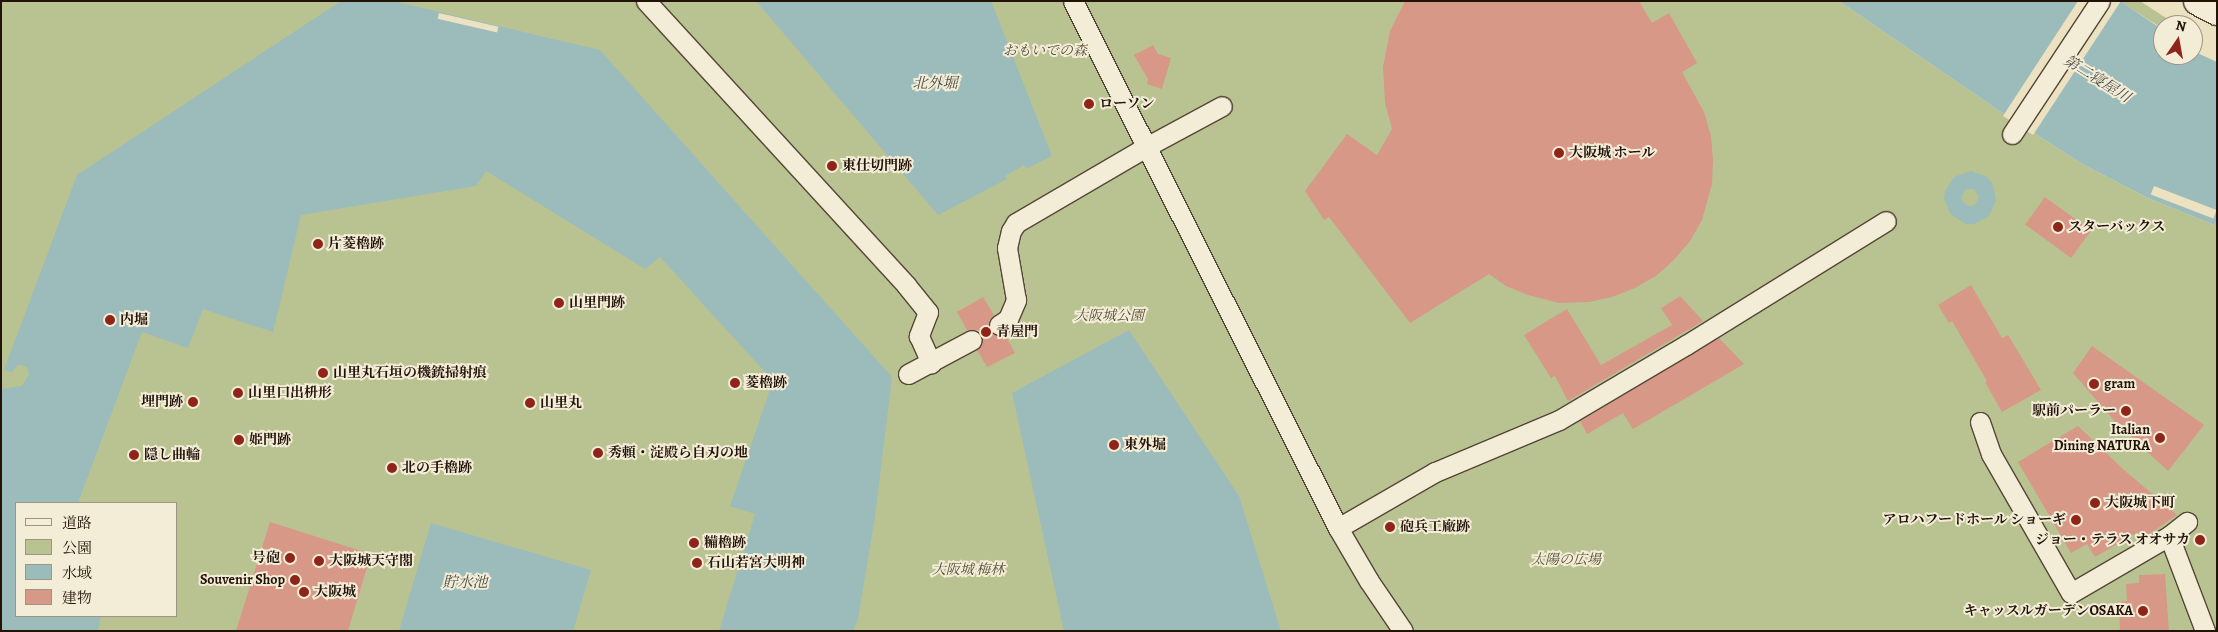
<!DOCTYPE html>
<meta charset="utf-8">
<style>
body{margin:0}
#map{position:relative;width:2218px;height:632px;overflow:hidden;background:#ece2c2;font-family:Alegreya,"Noto Serif JP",serif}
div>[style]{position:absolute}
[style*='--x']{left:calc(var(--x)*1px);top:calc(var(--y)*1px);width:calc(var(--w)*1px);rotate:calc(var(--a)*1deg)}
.green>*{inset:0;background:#b9c392}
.water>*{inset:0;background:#9bbcbb}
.pier>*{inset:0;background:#ece2c2;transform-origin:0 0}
.building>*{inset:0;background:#d79887;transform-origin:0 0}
.roads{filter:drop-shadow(1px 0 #544636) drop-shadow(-1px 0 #544636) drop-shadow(0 1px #544636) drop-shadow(0 -1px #544636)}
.street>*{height:19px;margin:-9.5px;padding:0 9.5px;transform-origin:9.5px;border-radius:9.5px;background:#f3ecd7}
.secondary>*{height:28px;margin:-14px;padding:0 14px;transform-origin:14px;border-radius:14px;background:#f3ecd7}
.dots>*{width:14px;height:14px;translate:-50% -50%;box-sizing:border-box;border:2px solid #f3ecd7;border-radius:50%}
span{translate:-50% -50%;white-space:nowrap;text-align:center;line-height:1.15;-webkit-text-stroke:4px #f3ecd7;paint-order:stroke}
.park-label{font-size:14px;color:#575038;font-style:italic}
.poi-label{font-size:14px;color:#221208;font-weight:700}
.left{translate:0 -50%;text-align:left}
.right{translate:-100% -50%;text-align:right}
.water-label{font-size:15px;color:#4c4e47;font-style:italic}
.frame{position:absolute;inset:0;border:2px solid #221208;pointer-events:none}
.legend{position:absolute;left:15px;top:502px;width:162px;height:115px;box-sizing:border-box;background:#f3ecd7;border:1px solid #9f9584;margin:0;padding:6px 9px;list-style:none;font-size:15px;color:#221208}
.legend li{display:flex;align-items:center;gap:10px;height:25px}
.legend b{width:25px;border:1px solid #9f9584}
.north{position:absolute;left:2153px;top:15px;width:50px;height:50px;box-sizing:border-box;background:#f3ecd7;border:1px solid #9f9584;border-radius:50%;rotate:12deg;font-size:14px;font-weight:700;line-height:20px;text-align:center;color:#221208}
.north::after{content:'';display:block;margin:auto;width:18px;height:22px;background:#8f2418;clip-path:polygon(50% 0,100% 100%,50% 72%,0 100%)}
</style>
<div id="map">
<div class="green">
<div style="clip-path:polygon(evenodd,1px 1px,1839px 1px,2004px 114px,2084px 165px,2150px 199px,2217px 226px,2217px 631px,1px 631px,1px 1px,16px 503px,176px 503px,176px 616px,16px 616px,16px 503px)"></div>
<div style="clip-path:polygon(2140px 1px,2177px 25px,2163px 25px,2163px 29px,2121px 2px)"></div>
</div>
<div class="water">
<div style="clip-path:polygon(341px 1px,393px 1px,600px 50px,892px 377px,875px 517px,858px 619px,853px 631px,719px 631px,755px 514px,730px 506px,773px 381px,660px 257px,645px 269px,486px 171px,476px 186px,301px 215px,273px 332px,203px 309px,188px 348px,142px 332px,78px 503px,16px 503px,16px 616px,101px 616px,98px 631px,1px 631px,1px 389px,22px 386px,29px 374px,27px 367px,22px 365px,18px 365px,12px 372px,4px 370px,77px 175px)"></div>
<div style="clip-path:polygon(756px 1px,991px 1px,1052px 156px,1026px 169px,1024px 165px,1005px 176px,1007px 179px,938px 215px)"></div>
<div style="clip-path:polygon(1839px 1px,2120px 1px,2163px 30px,2163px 55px,2193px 55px,2193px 51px,2217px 62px,2217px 226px,2150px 199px,2084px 165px,2004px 114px)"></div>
<div style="clip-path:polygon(evenodd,1971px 171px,1987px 177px,1993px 184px,1996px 200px,1989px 216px,1974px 224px,1966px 224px,1951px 215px,1944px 199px,1945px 191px,1954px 177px,1971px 171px,1969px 189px,1974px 189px,1979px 197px,1975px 205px,1971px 206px,1966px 205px,1961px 198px,1965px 190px,1969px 189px)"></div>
<div style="clip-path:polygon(1129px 330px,1239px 496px,1281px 631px,1064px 631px,1012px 393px)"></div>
<div style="clip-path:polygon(431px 523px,591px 570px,573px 631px,399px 631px)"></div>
</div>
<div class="pier">
<div style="clip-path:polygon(2078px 1px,2121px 1px,2033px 135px,2003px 116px)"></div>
<div style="left:439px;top:13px;width:61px;height:6px;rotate:13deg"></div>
<div style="left:2154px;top:186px;width:67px;height:9px;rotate:21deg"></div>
</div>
<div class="building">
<div style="clip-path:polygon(1405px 1px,1639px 1px,1652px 23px,1669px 13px,1697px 63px,1682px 72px,1704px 112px,1711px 136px,1713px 160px,1712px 184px,1702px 220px,1690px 241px,1674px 260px,1656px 276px,1635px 288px,1612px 297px,1589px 302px,1559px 303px,1528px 295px,1506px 286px,1489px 274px,1410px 323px,1329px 217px,1324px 220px,1305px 191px,1347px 134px,1377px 155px,1392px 129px,1385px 103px,1383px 67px,1390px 31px)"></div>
<div style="clip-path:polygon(1153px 45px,1158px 54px,1171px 58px,1162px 89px,1147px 84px,1148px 79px,1134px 55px)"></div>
<div style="left:2045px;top:197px;width:57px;height:34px;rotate:36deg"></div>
<div style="clip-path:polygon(1971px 285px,2002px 338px,2008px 335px,2041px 390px,2002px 412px,1985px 382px,1987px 381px,1952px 321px,1949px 323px,1938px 305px)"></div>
<div style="clip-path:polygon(1680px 296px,1703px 321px,1568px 401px,1555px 376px,1551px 378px,1524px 335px,1567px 309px,1601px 365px,1672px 325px,1661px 308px)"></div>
<div style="clip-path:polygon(983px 297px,994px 315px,989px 320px,989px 331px,994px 335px,1005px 335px,1015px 353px,987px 367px,977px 350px,982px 346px,982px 335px,978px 330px,967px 330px,957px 312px)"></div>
<div style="clip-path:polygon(1719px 338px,1744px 364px,1633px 429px,1623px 413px,1587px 434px,1580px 421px)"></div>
<div style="clip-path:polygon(2092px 346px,2204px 425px,2168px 471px,2118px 425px,2073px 373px)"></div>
<div style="clip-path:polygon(2078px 426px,2123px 469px,2177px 515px,2142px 539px,2138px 532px,2095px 557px,2087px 544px,2071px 553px,2018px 462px)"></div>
<div style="clip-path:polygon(270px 522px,371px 554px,348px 631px,236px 631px)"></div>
<div style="clip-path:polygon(2165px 574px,2169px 631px,2120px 631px,2119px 602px,2127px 601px,2126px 584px,2139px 583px,2139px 575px)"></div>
</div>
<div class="roads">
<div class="street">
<div style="--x:646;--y:1;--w:385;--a:47.5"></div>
<div style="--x:906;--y:285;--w:35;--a:51"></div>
<div style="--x:928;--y:312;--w:26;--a:111"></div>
<div style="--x:919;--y:336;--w:30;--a:66"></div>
<div style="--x:1073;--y:1;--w:590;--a:63.3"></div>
<div style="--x:1338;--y:528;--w:61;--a:59.7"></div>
<div style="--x:1369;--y:581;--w:60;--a:55.8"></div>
<div style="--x:2012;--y:134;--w:159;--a:-56.5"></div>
<div style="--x:999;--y:325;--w:11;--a:-34"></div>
<div style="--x:1008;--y:319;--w:21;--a:-67"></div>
<div style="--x:1016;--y:300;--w:53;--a:-99.8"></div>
<div style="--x:1007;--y:248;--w:17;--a:-77"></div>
<div style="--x:1011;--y:231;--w:9;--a:-58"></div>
<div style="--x:1016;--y:223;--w:151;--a:-30.3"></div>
<div style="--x:1146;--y:147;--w:86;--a:-28.3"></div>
<div style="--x:908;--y:374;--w:72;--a:-28"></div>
<div style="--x:1980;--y:422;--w:34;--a:71"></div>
<div style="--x:1991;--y:454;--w:160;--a:60.1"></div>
<div style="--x:2071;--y:593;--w:113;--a:-30.2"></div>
<div style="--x:2169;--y:536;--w:23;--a:-38"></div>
<div style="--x:1338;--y:528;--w:112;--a:-30"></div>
<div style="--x:1435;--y:472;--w:134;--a:-22.8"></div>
<div style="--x:1559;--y:420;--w:147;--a:-30.6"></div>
<div style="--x:1686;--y:345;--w:235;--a:-31.8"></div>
<div style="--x:2169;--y:536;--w:102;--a:69.2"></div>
</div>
<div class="secondary">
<div style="--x:2198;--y:1;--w:21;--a:28"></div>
</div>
</div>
<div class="dots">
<div style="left:1089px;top:104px;background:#8f2418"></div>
<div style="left:1559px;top:153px;background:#8f2418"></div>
<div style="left:832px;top:166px;background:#8f2418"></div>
<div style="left:2058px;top:227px;background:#8f2418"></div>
<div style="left:318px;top:244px;background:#8f2418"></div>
<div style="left:559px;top:303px;background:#8f2418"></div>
<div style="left:110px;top:320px;background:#8f2418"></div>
<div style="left:986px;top:332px;background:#8f2418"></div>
<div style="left:323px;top:373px;background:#8f2418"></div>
<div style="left:735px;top:383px;background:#8f2418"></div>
<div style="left:2094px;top:384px;background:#8f2418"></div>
<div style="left:238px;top:393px;background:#8f2418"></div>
<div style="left:193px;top:402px;background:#8f2418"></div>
<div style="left:530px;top:403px;background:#8f2418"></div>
<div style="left:2126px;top:411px;background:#8f2418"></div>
<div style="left:2160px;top:438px;background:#8f2418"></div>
<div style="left:239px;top:440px;background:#8f2418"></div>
<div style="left:1114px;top:445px;background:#8f2418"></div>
<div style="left:598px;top:453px;background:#8f2418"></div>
<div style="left:134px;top:455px;background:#8f2418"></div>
<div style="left:392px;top:468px;background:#8f2418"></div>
<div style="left:2095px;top:503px;background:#8f2418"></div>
<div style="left:2076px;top:520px;background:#8f2418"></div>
<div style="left:1390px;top:527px;background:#8f2418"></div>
<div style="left:2200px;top:540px;background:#8f2418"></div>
<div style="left:694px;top:543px;background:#8f2418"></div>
<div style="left:290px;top:558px;background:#8f2418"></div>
<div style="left:319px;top:561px;background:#8f2418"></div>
<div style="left:697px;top:563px;background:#8f2418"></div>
<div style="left:295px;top:580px;background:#8f2418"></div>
<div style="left:304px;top:592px;background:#8f2418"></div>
<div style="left:2143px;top:611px;background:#8f2418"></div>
</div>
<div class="park-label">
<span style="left:1045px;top:51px">おもいでの森</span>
<span style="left:1109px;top:316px">大阪城公園</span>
<span style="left:1566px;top:560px">太陽の広場</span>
<span style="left:968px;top:570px">大阪城 梅林</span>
</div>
<div class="poi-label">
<span class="left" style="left:1099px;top:104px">ローソン</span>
<span class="left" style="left:1569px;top:153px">大阪城 ホール</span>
<span class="left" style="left:842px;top:166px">東仕切門跡</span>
<span class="left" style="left:2068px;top:227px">スターバックス</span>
<span class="left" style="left:328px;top:244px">片菱櫓跡</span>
<span class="left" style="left:569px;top:303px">山里門跡</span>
<span class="left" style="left:120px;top:320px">内堀</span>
<span class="left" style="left:996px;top:332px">青屋門</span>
<span class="left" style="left:333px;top:373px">山里丸石垣の機銃掃射痕</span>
<span class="left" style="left:745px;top:383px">菱櫓跡</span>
<span class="left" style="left:2104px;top:384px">gram</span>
<span class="left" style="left:248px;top:393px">山里口出枡形</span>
<span class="right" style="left:183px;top:402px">埋門跡</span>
<span class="left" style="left:540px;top:403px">山里丸</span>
<span class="right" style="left:2116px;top:411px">駅前パーラー</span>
<span class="right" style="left:2150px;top:438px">Italian<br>Dining NATURA</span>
<span class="left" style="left:249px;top:440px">姫門跡</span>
<span class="left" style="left:1124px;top:445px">東外堀</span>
<span class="left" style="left:608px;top:453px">秀頼・淀殿ら自刃の地</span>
<span class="left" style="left:144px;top:455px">隠し曲輪</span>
<span class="left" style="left:402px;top:468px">北の手櫓跡</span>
<span class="left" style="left:2105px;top:503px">大阪城下町</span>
<span class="right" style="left:2066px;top:520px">アロハフードホール ショーギ</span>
<span class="left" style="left:1400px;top:527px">砲兵工廠跡</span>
<span class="right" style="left:2190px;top:540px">ジョー・テラス オオサカ</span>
<span class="left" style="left:704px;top:543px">糒櫓跡</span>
<span class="right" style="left:280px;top:558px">号砲</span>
<span class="left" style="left:329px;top:561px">大阪城天守閣</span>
<span class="left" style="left:707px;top:563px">石山若宮大明神</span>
<span class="right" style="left:285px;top:580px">Souvenir Shop</span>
<span class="left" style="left:314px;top:592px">大阪城</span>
<span class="right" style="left:2133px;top:611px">キャッスルガーデンOSAKA</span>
</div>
<div class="water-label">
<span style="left:2097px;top:79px;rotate:32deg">第二寝屋川</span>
<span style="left:935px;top:84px">北外堀</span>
<span style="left:465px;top:583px">貯水池</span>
</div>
<div class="frame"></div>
<ul class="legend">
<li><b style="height:6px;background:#f3ecd7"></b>道路</li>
<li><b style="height:14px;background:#b9c392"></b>公園</li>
<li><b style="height:14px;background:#9bbcbb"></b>水域</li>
<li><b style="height:14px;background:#d79887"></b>建物</li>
</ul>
<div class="north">N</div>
</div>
